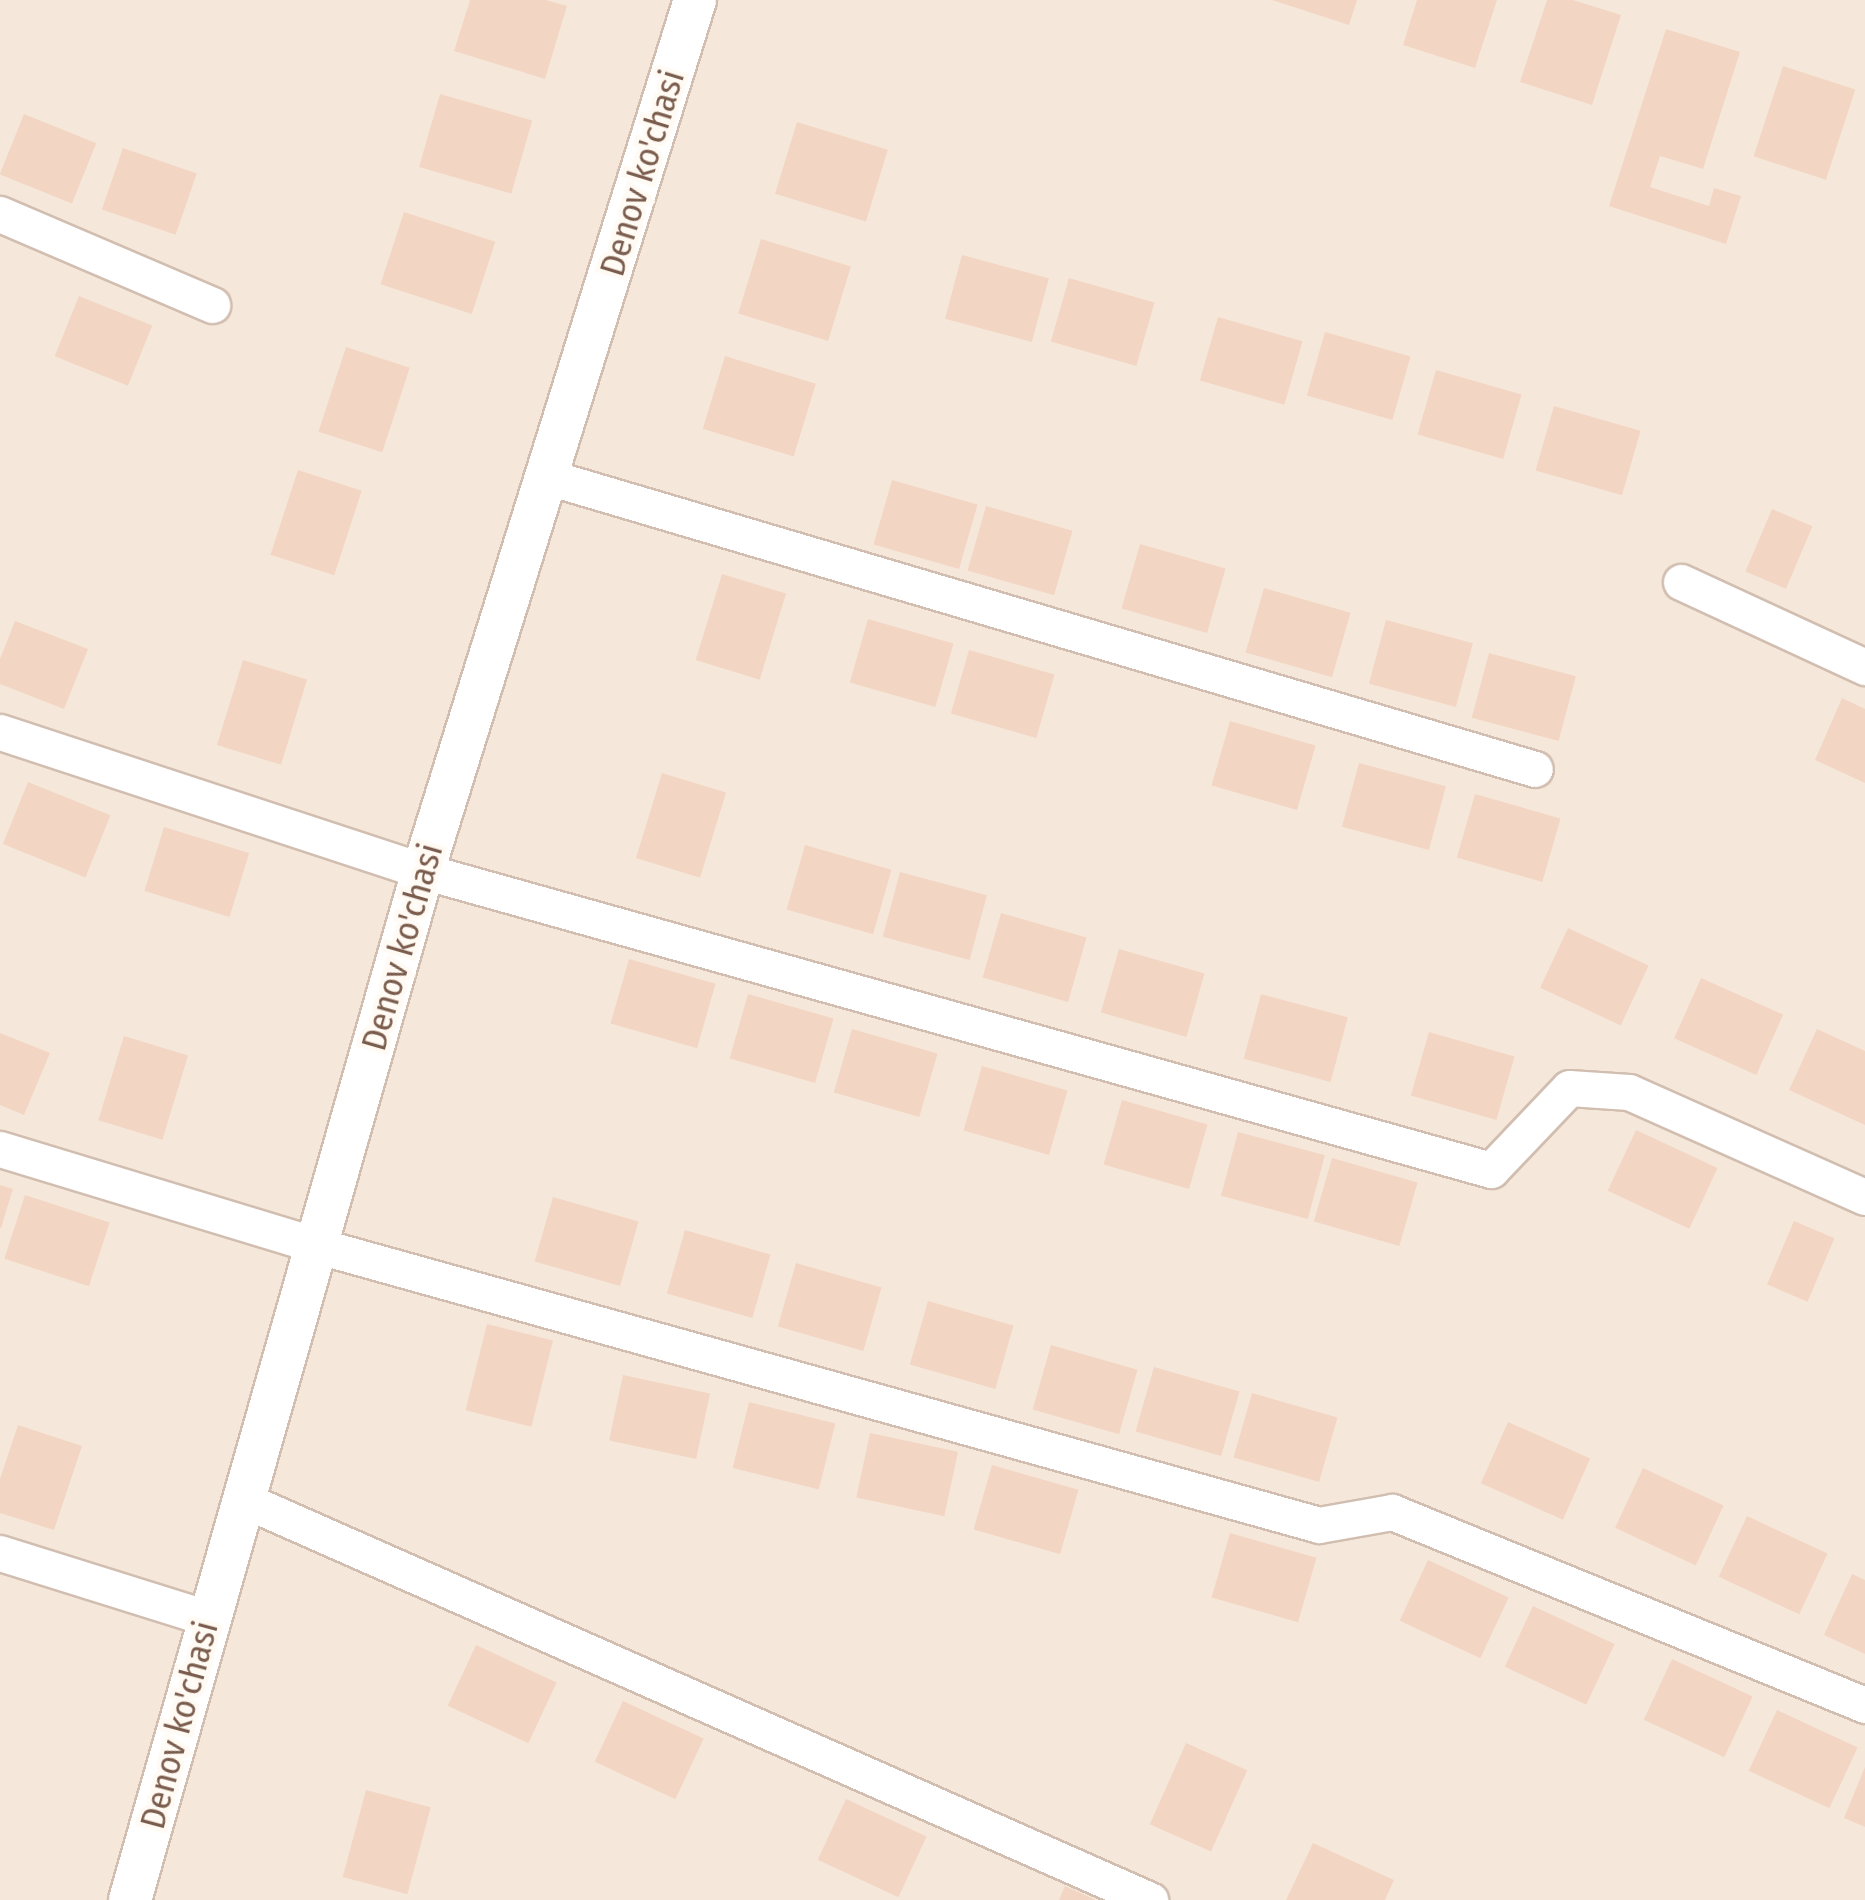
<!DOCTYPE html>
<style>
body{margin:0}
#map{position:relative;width:1865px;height:1900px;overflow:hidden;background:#fdf6ec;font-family:"Fira Sans Condensed",sans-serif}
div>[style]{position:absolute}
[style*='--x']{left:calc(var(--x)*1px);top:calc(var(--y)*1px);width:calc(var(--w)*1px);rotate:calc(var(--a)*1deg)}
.residential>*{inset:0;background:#f5e8da;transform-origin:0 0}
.building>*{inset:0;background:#f3d5c3;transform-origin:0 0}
.roads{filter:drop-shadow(2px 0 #d1beb0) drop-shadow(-2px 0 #d1beb0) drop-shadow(0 2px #d1beb0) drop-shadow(0 -2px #d1beb0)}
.minor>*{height:35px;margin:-17.5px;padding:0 17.5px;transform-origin:17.5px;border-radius:17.5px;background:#fff}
.tertiary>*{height:42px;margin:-21px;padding:0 21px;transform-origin:21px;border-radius:21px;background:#fff}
span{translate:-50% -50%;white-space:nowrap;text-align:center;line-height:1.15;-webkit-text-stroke:9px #fffaf3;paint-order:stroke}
.street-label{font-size:35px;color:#7a5c4d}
</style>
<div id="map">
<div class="residential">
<div style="left:0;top:0;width:1865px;height:1900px"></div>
</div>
<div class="building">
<div style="clip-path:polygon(470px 0,546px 0,567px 6px,545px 79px,454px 51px)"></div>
<div style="clip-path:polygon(1272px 0,1357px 0,1349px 25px)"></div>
<div style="clip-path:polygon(1417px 0,1497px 0,1475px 68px,1403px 45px)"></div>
<div style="clip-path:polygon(1547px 0,1573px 0,1621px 15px,1592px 105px,1520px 82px)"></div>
<div style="clip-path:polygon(1666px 29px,1740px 52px,1703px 169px,1660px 156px,1650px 187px,1709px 206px,1714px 188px,1741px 196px,1726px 244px,1609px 206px)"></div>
<div style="left:1783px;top:66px;width:76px;height:95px;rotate:18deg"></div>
<div style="left:440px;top:94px;width:96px;height:76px;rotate:16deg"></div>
<div style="left:24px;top:114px;width:78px;height:65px;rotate:22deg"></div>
<div style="left:797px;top:122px;width:95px;height:75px;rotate:17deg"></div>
<div style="left:123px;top:148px;width:78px;height:65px;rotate:19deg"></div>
<div style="left:404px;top:212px;width:96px;height:76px;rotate:18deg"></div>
<div style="left:761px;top:239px;width:94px;height:78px;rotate:17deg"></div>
<div style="left:962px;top:255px;width:90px;height:66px;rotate:15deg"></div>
<div style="left:1069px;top:278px;width:89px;height:66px;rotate:16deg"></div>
<div style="left:79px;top:296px;width:79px;height:65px;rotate:22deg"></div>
<div style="left:1218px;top:317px;width:88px;height:66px;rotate:16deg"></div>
<div style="left:1325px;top:332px;width:89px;height:66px;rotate:16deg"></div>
<div style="left:346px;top:347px;width:67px;height:89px;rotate:18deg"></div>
<div style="left:725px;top:356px;width:95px;height:76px;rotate:17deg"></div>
<div style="left:1436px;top:370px;width:89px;height:67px;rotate:16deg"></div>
<div style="left:1554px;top:406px;width:90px;height:67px;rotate:16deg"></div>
<div style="left:298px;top:470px;width:67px;height:89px;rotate:18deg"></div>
<div style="left:892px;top:480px;width:89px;height:67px;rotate:16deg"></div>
<div style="left:986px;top:506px;width:90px;height:67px;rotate:16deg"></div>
<div style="left:1772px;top:509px;width:44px;height:68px;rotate:23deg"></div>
<div style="left:1140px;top:544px;width:89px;height:67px;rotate:16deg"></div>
<div style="left:722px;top:574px;width:67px;height:90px;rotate:17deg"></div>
<div style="left:1264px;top:588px;width:90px;height:67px;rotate:16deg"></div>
<div style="left:868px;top:619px;width:89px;height:66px;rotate:16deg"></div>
<div style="left:1386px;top:620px;width:90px;height:66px;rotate:15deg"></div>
<div style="clip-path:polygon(15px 621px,88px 649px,64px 709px,0 684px,0 659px)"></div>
<div style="left:969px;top:650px;width:89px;height:66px;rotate:16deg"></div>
<div style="left:1489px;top:653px;width:90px;height:67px;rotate:15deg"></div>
<div style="left:243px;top:660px;width:67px;height:89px;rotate:17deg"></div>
<div style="clip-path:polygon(1842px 698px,1865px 709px,1865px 783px,1815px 760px)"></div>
<div style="left:1230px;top:721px;width:89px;height:67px;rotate:16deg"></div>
<div style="left:1359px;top:763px;width:90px;height:66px;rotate:15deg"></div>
<div style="left:662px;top:773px;width:67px;height:89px;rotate:17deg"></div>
<div style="left:28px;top:782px;width:89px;height:67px;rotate:22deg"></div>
<div style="left:1475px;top:794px;width:89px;height:66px;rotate:16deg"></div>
<div style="left:164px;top:827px;width:89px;height:67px;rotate:17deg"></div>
<div style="left:805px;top:845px;width:90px;height:67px;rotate:16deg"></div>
<div style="left:900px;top:872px;width:90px;height:67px;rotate:15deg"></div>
<div style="left:1001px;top:913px;width:89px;height:67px;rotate:16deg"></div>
<div style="left:1568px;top:928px;width:89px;height:66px;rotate:25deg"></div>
<div style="left:1119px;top:949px;width:89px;height:66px;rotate:16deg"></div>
<div style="left:629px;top:959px;width:90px;height:67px;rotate:16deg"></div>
<div style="left:1701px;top:978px;width:90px;height:66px;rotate:24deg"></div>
<div style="left:748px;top:994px;width:89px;height:67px;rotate:16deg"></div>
<div style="left:1261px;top:994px;width:90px;height:67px;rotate:15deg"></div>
<div style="left:852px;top:1029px;width:89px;height:66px;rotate:16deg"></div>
<div style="clip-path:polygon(1817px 1029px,1865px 1051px,1865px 1125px,1789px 1090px)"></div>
<div style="left:1429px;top:1032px;width:89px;height:66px;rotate:16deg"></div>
<div style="clip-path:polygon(0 1033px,50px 1053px,24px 1115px,0 1105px)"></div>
<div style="left:124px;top:1036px;width:67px;height:88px;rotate:17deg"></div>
<div style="left:982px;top:1066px;width:89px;height:67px;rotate:16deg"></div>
<div style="left:1122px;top:1100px;width:89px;height:67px;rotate:16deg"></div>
<div style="left:1636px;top:1130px;width:90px;height:67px;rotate:25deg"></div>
<div style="left:1238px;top:1132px;width:90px;height:66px;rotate:15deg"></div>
<div style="left:1332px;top:1158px;width:89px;height:66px;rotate:16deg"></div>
<div style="clip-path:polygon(0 1185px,13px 1189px,1px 1228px,0 1228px)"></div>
<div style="left:25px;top:1195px;width:89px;height:67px;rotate:18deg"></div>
<div style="left:553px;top:1197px;width:89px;height:67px;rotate:16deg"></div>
<div style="left:1794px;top:1221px;width:44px;height:69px;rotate:23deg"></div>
<div style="left:685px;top:1230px;width:89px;height:66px;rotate:16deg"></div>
<div style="left:796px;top:1263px;width:89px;height:66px;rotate:16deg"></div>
<div style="left:928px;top:1301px;width:89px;height:66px;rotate:16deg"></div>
<div style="left:487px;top:1324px;width:68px;height:89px;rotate:14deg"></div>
<div style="left:1051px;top:1345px;width:90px;height:67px;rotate:16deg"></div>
<div style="left:1154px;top:1367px;width:89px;height:67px;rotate:16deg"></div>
<div style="left:623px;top:1375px;width:89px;height:67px;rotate:12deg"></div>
<div style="left:1252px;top:1393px;width:89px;height:67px;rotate:16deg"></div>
<div style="left:749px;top:1402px;width:89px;height:68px;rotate:14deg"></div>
<div style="left:1508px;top:1422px;width:90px;height:67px;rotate:24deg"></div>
<div style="clip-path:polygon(18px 1425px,82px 1446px,54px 1530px,0 1513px,0 1479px)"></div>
<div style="left:870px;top:1433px;width:90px;height:66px;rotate:12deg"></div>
<div style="left:992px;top:1465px;width:90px;height:67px;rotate:16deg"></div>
<div style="left:1643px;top:1468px;width:89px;height:66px;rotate:25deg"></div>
<div style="left:1747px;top:1516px;width:89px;height:67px;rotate:25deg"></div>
<div style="left:1230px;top:1533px;width:90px;height:67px;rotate:16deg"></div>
<div style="left:1428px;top:1560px;width:89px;height:67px;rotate:25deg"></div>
<div style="clip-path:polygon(1852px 1574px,1865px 1580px,1865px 1654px,1824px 1635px)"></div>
<div style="left:1533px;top:1606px;width:90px;height:67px;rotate:25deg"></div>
<div style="left:476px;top:1645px;width:89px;height:67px;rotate:25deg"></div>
<div style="left:1672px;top:1659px;width:89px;height:67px;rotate:25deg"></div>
<div style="left:623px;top:1701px;width:89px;height:67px;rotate:25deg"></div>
<div style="left:1777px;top:1710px;width:89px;height:67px;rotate:25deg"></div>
<div style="left:1186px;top:1743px;width:67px;height:89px;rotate:24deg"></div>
<div style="clip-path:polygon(1865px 1767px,1865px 1827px,1844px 1818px)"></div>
<div style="left:366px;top:1790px;width:67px;height:90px;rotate:15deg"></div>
<div style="left:846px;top:1799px;width:89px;height:67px;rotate:25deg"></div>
<div style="clip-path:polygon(1313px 1843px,1394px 1880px,1385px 1900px,1286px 1900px)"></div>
<div style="clip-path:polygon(1065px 1886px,1096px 1900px,1059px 1900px)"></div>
</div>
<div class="roads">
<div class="minor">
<div style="--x:0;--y:214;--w:231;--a:23.2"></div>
<div style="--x:548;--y:477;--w:1029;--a:16.48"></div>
<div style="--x:1681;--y:582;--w:203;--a:24.8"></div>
<div style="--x:0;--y:732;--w:445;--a:18.2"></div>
<div style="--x:423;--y:871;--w:1109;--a:15.64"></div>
<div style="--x:1491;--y:1170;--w:113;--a:-46.4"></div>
<div style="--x:1569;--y:1088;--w:60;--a:3.8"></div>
<div style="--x:1629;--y:1092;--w:258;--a:24"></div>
<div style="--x:0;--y:1149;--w:329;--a:16.9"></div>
<div style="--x:315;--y:1245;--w:1042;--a:15.58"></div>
<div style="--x:1319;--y:1525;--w:74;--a:-10.1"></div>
<div style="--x:1392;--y:1512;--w:511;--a:22.2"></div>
<div style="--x:242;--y:1499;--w:993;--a:23.83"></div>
<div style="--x:0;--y:1553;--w:218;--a:17.4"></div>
</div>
<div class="tertiary">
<div style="--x:130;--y:1900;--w:1070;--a:-74.11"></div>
<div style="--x:423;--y:871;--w:912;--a:-72.66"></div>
</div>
</div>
<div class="street-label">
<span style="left:642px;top:173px;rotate:-73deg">Denov ko'chasi</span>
<span style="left:402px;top:947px;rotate:-74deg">Denov ko'chasi</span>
<span style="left:179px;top:1725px;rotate:-75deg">Denov ko'chasi</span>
</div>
</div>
